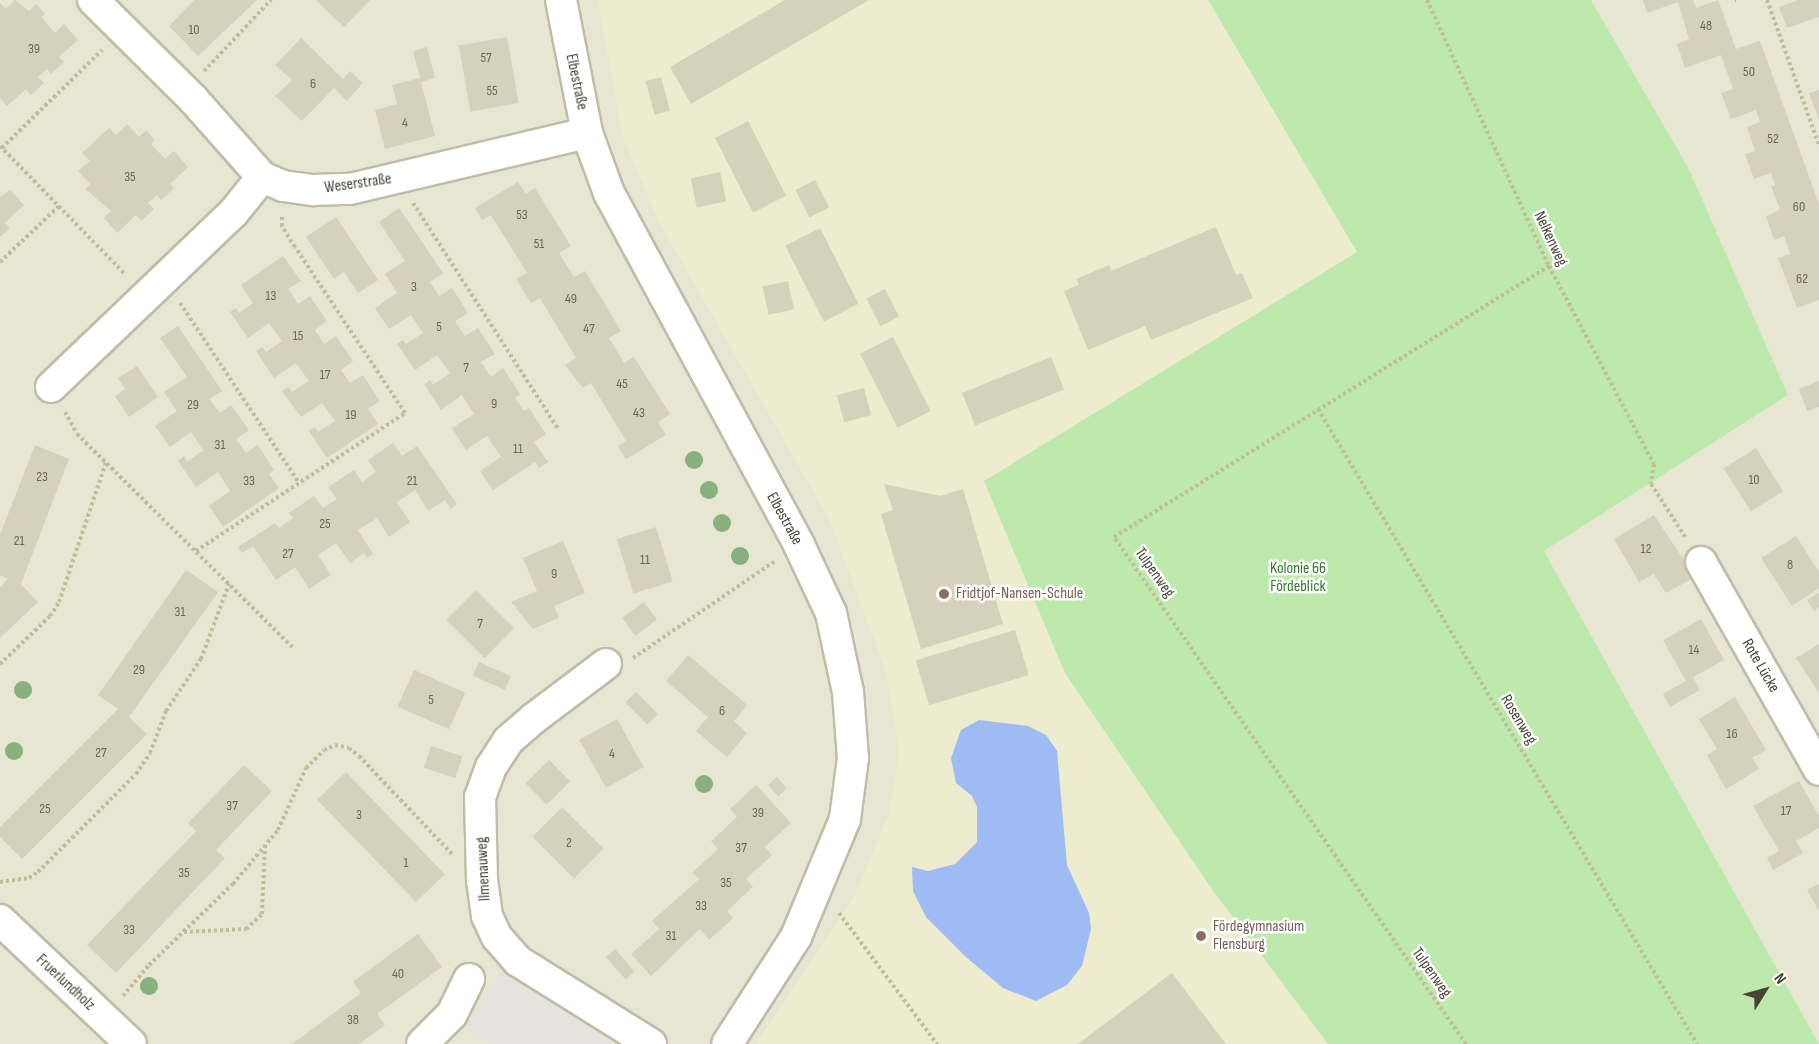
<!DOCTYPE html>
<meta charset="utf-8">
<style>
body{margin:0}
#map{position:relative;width:1819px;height:1044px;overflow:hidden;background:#f3f2e5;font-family:"Sofia Sans Condensed",sans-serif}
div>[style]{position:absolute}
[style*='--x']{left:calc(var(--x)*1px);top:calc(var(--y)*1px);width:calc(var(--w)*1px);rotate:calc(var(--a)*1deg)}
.residential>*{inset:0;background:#e7e6d3}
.education>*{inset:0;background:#edecce}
.green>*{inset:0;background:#bee9ac}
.parking>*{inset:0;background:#e4e3dd}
.water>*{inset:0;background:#9ebbf3}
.building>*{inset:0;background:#d5d1ba;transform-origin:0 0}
.path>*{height:4px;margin-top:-2px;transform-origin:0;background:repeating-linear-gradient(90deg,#c1bd98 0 3px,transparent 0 6px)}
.roads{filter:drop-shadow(2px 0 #bfbda7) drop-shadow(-2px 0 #bfbda7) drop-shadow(0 2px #bfbda7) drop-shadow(0 -2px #bfbda7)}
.minor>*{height:30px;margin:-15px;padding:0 15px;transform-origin:15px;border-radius:15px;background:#fff}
.trees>*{width:18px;height:18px;margin:-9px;border-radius:50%;background:#88b07b}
.dots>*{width:16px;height:16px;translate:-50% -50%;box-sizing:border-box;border:3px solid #fff;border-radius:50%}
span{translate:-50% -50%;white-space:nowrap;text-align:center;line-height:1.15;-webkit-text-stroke:5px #fff;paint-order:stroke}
.number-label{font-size:14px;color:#6a6656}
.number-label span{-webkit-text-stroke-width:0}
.street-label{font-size:16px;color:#464334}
.park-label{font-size:16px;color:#317a25}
.education-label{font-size:16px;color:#785e54}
.left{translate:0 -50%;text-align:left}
.north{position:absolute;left:1735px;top:960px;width:60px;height:60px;-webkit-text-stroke:4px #fff;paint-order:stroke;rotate:53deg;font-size:16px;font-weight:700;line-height:24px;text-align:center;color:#464334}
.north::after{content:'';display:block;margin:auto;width:21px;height:27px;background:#464334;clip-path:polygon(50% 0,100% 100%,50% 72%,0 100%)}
</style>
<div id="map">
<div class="residential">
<div style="clip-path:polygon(0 0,1208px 0,1357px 252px,984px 481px,1065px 673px,1214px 892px,1328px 1044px,0 1044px)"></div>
<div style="clip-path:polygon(1591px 0,1819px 0,1819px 1044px,1544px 551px,1788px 395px,1688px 167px)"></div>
</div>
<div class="education">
<div style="clip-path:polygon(598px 0,1208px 0,1357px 252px,984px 481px,1065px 673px,1214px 892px,1328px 1044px,756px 1044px,856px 893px,888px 816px,899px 752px,885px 669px,829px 519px,659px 222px,622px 135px)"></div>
</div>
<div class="green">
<div style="clip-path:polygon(1208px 0,1591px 0,1688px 167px,1788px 395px,1544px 551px,1819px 1044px,1328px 1044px,1214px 892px,1065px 673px,984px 481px,1357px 252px)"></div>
</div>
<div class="parking">
<div style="clip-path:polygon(502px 970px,614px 1044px,490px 1044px,465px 1028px)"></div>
</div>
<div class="water">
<div style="clip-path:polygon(979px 720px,1028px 726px,1046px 735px,1057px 751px,1067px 865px,1089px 913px,1091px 929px,1082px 966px,1067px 985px,1036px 1001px,1003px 988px,966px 957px,926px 917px,913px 891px,912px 867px,928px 871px,955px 864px,977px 842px,977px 807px,972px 796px,956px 783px,951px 758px,961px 730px)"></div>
</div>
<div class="building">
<div style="clip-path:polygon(15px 0,29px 11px,36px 4px,45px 14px,41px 17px,55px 33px,64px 24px,78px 40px,59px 57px,64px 62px,51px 74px,47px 69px,38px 77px,44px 83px,31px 95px,26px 89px,7px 106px,0 98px,0 3px,6px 9px)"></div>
<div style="clip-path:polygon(194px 0,257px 0,198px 56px,169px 26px)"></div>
<div style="clip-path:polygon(316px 0,370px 0,344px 27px)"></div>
<div style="clip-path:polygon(785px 0,869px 0,691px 104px,670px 67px)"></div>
<div style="clip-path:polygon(1643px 0,1693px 0,1696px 8px,1718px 0,1736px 49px,1760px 41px,1819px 204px,1819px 300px,1797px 308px,1778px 258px,1790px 254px,1784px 236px,1774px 240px,1766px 216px,1780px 210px,1771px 186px,1775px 185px,1771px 173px,1754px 179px,1745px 154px,1755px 151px,1747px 127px,1760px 122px,1756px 110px,1731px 119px,1721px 93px,1733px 89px,1721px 55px,1685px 68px,1677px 44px,1689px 39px,1678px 2px,1647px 13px)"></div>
<div style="clip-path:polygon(1798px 0,1819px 0,1819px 17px,1787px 28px,1779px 7px)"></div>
<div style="left:507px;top:37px;width:67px;height:49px;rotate:80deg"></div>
<div style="clip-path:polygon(301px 38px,343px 79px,350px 71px,363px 83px,347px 101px,334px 88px,302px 121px,275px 96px,292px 80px,275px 65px)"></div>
<div style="clip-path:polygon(427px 47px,435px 78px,421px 82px,435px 136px,385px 149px,375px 110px,397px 104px,392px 85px,420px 78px,413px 51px)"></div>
<div style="left:661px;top:77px;width:35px;height:16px;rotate:75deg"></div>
<div style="clip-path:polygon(1819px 90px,1819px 120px,1809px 93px)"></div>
<div style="left:748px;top:121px;width:84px;height:37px;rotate:63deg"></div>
<div style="clip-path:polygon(127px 124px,139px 137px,146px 130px,155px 140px,151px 144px,165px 159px,174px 151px,188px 167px,170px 184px,174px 188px,161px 200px,157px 195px,148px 203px,154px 209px,141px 221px,136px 215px,117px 233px,104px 218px,111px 211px,85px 189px,90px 184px,78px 171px,90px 161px,82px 153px,109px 128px,116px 135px)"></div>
<div style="left:720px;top:172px;width:30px;height:30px;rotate:78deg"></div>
<div style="left:815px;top:180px;width:31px;height:22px;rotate:63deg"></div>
<div style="clip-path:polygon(518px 182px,526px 194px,535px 188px,571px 246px,559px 253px,574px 277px,585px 271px,621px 331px,609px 338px,624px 363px,634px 357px,670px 414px,658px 422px,666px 435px,626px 459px,618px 446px,626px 441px,591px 383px,583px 388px,565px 365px,576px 358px,540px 298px,531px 303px,516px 279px,527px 273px,491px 215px,482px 220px,475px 208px)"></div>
<div style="clip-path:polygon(10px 190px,24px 205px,5px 223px,10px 228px,0 237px,0 197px)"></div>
<div style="clip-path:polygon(399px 208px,443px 273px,430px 282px,439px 296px,452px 288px,468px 313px,455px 321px,465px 336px,478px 328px,495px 354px,481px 362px,491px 377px,503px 368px,520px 394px,515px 398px,524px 411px,529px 408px,546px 434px,534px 442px,548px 462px,539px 468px,535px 462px,493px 490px,480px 471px,501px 457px,487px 436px,466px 450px,452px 428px,474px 414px,462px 395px,441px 410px,424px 384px,430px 380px,433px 385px,450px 373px,437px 355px,415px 370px,397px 344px,403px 340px,406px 344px,423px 333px,411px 315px,389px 329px,375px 308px,397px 293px,385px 274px,405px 261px,379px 222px)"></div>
<div style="clip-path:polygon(336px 217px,378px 280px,358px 293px,344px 272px,334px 279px,306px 237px)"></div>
<div style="clip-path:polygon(1216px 227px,1236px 275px,1242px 273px,1253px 298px,1151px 340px,1145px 326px,1088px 350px,1064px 291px,1079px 285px,1076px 279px,1109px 265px,1111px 271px)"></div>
<div style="left:820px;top:228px;width:85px;height:39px;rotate:63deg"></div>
<div style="clip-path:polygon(283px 256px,301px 281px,288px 289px,298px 304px,310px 296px,327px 321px,315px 330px,324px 344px,336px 336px,353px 361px,341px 370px,350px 383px,363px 375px,380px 401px,368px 409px,378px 424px,327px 458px,309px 431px,315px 427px,318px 432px,335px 421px,322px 403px,301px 417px,282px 391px,288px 387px,292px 392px,309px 381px,296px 363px,274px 378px,256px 351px,262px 347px,266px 352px,282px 341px,269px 323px,248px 338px,230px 312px,236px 308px,239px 313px,253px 303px,241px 285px)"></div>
<div style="left:788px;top:281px;width:29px;height:26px;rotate:78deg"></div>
<div style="left:885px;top:289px;width:31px;height:21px;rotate:63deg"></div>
<div style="clip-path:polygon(178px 326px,222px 391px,209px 399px,220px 413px,231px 405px,249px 430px,236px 439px,246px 453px,258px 445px,274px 470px,269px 474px,279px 488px,223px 527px,209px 506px,230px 491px,218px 472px,196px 487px,178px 461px,184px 456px,187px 462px,203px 450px,191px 432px,170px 447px,155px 426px,177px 411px,164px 392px,187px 377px,160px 338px)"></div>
<div style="left:893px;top:337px;width:83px;height:37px;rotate:63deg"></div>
<div style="left:1051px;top:357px;width:35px;height:96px;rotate:68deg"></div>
<div style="clip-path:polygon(137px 366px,158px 397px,129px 417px,115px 396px,125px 389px,118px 378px)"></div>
<div style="clip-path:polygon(1819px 381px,1819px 407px,1807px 411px,1799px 389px)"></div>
<div style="left:864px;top:388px;width:28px;height:28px;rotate:75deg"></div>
<div style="clip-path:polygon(393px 443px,402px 456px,417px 446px,457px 504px,451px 509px,445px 500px,428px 511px,415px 490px,397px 502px,410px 522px,389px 537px,377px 518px,358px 530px,373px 554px,367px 558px,364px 553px,350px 563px,336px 543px,318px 555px,331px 575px,309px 589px,295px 567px,276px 580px,253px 546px,242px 553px,238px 547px,275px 523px,279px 528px,293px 518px,289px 513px,314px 496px,323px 508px,337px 499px,328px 487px,354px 470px,362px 482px,376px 472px,368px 460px)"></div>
<div style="clip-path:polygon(35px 445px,69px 459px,21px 584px,38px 602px,0 638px,0 587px,8px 579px,0 575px,0 535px)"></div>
<div style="left:1756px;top:448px;width:51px;height:38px;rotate:58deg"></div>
<div style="clip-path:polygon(884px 484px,940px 496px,963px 489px,1003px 624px,921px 649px,881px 514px,893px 510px)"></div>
<div style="clip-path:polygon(1654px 515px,1695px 577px,1666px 593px,1654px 574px,1639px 582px,1614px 539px)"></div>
<div style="left:656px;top:527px;width:57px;height:41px;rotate:73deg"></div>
<div style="clip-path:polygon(1796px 536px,1819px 572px,1819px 588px,1792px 606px,1761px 558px)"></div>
<div style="clip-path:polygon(563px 541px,585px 593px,554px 606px,559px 618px,533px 629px,511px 602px,537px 591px,523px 558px)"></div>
<div style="clip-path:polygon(186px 570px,218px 592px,129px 717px,147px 734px,22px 859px,0 837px,0 827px,118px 709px,98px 695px)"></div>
<div style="left:476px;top:590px;width:54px;height:42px;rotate:45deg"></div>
<div style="clip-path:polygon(1819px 593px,1819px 607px,1814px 611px,1807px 600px)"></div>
<div style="left:644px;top:602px;width:22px;height:27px;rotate:54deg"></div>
<div style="clip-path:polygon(1701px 619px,1724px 660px,1693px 677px,1700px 690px,1670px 707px,1663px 694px,1686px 681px,1663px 640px)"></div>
<div style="left:1015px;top:630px;width:47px;height:104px;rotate:73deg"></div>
<div style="clip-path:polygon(1819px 644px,1819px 693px,1796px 658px)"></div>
<div style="clip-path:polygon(688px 655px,747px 705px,734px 721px,747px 733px,727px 757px,696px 731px,708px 717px,666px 681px)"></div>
<div style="left:479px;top:662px;width:35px;height:15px;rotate:24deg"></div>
<div style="left:414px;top:670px;width:56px;height:40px;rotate:24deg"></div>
<div style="left:636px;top:692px;width:31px;height:15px;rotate:45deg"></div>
<div style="clip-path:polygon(1735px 697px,1766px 750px,1752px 758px,1759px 769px,1726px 789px,1707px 755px,1717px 749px,1699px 719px)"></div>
<div style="left:617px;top:719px;width:55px;height:43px;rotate:61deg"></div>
<div style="left:431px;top:746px;width:33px;height:23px;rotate:18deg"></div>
<div style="left:549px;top:760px;width:30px;height:33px;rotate:45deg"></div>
<div style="clip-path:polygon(244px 765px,272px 791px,216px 850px,225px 858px,116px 973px,87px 945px,196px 831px,188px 823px)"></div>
<div style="left:346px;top:772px;width:142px;height:40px;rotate:46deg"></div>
<div style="left:777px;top:777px;width:15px;height:12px;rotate:48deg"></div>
<div style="clip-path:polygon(1799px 781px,1819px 816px,1819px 828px,1796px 841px,1803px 853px,1773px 870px,1767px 858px,1779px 851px,1753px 806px)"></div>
<div style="clip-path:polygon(756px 785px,791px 823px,765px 847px,772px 855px,746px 879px,753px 887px,727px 911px,733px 918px,709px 940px,700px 929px,651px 976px,631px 954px,659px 929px,652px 921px,699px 879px,692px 873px,718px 849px,711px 841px,737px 817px,730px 809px)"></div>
<div style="left:562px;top:807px;width:59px;height:42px;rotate:45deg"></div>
<div style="clip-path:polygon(1819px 884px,1819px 911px,1807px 890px)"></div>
<div style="clip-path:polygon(418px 934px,442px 967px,377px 1014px,385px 1025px,359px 1044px,292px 1044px,361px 993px,353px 982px)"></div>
<div style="left:615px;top:949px;width:30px;height:12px;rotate:49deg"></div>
<div style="clip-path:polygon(1172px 973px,1226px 1044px,1078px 1044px)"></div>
</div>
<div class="path">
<div style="--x:1427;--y:0;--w:293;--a:65.4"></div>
<div style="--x:1549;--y:266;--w:224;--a:62.1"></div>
<div style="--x:1654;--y:464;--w:20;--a:99"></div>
<div style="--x:1651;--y:484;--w:64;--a:57.1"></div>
<div style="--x:1735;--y:0;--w:1;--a:0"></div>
<div style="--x:1767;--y:0;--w:154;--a:70.3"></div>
<div style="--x:204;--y:71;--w:98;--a:-46.7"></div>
<div style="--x:0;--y:146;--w:180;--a:45.7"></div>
<div style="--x:2;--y:148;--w:140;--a:-44.4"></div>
<div style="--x:413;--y:203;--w:270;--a:57.3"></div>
<div style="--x:0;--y:262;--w:81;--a:-43.5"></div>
<div style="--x:180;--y:303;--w:216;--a:56.5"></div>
<div style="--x:1318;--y:409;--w:740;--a:59.17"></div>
<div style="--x:65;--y:412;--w:25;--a:61"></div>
<div style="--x:77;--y:434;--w:304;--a:44.7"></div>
<div style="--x:196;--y:551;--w:250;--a:-33.4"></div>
<div style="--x:405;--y:413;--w:199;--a:-123.5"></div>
<div style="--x:295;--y:247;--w:25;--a:-122"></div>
<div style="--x:282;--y:226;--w:12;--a:-90"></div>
<div style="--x:633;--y:658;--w:172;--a:-34.3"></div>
<div style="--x:0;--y:664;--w:69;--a:-43.8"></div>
<div style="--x:50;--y:616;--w:17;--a:-57"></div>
<div style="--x:59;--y:602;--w:148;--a:-71.4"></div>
<div style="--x:0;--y:882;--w:29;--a:-8"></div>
<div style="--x:29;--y:878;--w:11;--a:-34"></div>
<div style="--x:38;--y:872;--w:139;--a:-45"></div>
<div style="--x:136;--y:774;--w:25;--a:-56"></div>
<div style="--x:150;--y:753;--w:45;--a:-69.1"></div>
<div style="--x:166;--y:711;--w:63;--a:-56.1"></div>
<div style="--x:201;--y:659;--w:80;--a:-69.5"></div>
<div style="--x:839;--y:913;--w:164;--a:53.2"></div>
<div style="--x:184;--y:932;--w:62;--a:-2.8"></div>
<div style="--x:246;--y:929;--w:22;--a:-43"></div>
<div style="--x:262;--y:914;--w:70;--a:-87.5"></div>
<div style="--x:123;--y:996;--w:40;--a:-50"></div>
<div style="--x:149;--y:965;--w:117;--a:-44"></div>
<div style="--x:233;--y:884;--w:70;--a:-50.2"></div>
<div style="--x:278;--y:830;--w:68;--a:-65.7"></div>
<div style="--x:306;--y:768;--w:25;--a:-45"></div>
<div style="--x:324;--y:750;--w:12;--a:-24"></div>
<div style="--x:335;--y:745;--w:14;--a:12"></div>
<div style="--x:349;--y:748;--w:13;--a:39"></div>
<div style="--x:359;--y:756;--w:137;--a:46.5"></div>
<div style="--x:1466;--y:1044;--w:617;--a:-124.77"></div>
<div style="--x:1114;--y:537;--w:513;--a:-31.92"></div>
</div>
<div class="roads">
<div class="minor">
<div style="--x:93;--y:0;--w:141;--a:44.7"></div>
<div style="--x:193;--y:99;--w:104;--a:48.5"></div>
<div style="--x:262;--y:177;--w:23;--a:23"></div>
<div style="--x:283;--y:186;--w:30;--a:8"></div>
<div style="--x:313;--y:190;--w:37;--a:-2"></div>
<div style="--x:350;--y:189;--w:244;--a:-13.3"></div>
<div style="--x:561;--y:0;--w:136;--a:78.9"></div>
<div style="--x:587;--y:133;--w:64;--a:69.9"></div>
<div style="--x:609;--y:193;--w:400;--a:61.6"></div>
<div style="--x:799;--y:545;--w:75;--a:64.8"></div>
<div style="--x:831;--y:613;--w:81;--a:77.9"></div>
<div style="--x:848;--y:692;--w:66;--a:85.7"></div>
<div style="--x:853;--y:758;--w:62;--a:97.5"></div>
<div style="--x:845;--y:819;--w:128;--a:112.6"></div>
<div style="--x:796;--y:937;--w:127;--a:122.8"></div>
<div style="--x:51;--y:387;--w:253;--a:-43.7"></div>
<div style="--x:234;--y:212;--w:45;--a:-51.3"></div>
<div style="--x:1701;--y:562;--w:239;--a:60.4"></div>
<div style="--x:606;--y:664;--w:91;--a:143"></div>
<div style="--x:533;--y:719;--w:33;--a:139"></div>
<div style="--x:508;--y:741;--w:31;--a:123"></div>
<div style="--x:491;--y:767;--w:32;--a:110"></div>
<div style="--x:480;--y:797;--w:83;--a:88.6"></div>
<div style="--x:482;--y:880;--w:36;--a:82"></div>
<div style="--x:487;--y:916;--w:23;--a:65"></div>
<div style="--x:497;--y:937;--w:32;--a:49"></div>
<div style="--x:518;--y:961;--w:157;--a:32"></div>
<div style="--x:0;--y:920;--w:180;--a:43.4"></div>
<div style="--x:422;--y:1044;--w:42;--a:-45"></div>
<div style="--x:452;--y:1014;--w:39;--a:-64"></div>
</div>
</div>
<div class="trees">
<div style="left:694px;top:460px"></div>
<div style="left:709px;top:490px"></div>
<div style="left:722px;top:523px"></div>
<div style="left:740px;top:556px"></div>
<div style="left:23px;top:690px"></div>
<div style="left:14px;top:751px"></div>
<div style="left:704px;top:784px"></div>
<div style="left:149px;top:986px"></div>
</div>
<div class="dots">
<div style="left:944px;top:594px;background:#8d6e63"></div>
<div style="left:1201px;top:936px;background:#8d6e63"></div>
</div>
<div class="number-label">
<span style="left:1706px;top:26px">48</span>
<span style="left:194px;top:30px">10</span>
<span style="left:34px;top:49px">39</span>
<span style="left:486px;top:58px">57</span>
<span style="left:1749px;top:72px">50</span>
<span style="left:313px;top:84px">6</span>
<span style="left:492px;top:91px">55</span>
<span style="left:405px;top:123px">4</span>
<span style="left:1773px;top:139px">52</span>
<span style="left:130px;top:177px">35</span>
<span style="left:1799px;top:207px">60</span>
<span style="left:522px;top:215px">53</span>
<span style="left:539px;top:244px">51</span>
<span style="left:1802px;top:279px">62</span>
<span style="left:414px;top:287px">3</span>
<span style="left:271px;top:296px">13</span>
<span style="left:571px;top:299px">49</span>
<span style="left:439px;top:327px">5</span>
<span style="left:589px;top:329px">47</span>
<span style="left:298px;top:336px">15</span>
<span style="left:466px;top:368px">7</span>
<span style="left:325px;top:375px">17</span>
<span style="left:622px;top:384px">45</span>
<span style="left:494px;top:404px">9</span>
<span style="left:193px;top:405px">29</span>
<span style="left:639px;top:413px">43</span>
<span style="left:351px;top:415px">19</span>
<span style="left:220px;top:445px">31</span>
<span style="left:518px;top:449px">11</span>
<span style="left:42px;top:477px">23</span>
<span style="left:1754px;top:480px">10</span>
<span style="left:249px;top:481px">33</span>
<span style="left:412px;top:481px">21</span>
<span style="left:325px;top:524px">25</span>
<span style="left:19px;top:541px">21</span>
<span style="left:1646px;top:549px">12</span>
<span style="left:288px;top:554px">27</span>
<span style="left:645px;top:560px">11</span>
<span style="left:1790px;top:565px">8</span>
<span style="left:554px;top:574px">9</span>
<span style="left:180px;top:612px">31</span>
<span style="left:480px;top:624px">7</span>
<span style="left:1694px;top:650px">14</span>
<span style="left:139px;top:670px">29</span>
<span style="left:431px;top:700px">5</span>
<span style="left:722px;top:711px">6</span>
<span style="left:1732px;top:734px">16</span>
<span style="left:101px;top:753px">27</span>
<span style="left:612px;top:754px">4</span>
<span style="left:232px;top:806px">37</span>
<span style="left:45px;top:809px">25</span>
<span style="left:1786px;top:811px">17</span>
<span style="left:758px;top:813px">39</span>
<span style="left:359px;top:815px">3</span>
<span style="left:569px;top:843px">2</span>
<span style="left:741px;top:848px">37</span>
<span style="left:406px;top:863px">1</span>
<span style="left:184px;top:873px">35</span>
<span style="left:726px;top:883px">35</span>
<span style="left:701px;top:906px">33</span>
<span style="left:129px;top:930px">33</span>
<span style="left:671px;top:936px">31</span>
<span style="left:398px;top:974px">40</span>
<span style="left:353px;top:1020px">38</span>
</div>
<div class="street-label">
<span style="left:576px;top:82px;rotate:78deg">Elbestraße</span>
<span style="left:358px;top:184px;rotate:-8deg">Weserstraße</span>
<span style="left:1550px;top:239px;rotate:65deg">Nelkenweg</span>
<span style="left:784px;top:519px;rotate:61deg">Elbestraße</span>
<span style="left:1154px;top:573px;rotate:55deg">Tulpenweg</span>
<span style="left:1760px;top:666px;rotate:60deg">Rote Lücke</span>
<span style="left:1518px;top:720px;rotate:59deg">Rosenweg</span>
<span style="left:484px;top:869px;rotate:-93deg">Ilmenauweg</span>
<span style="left:1431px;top:973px;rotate:55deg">Tulpenweg</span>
<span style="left:65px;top:983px;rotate:43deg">Fruerlundholz</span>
</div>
<div class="park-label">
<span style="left:1298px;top:578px">Kolonie 66<br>Fördeblick</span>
</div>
<div class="education-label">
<span class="left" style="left:956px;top:594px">Fridtjof-Nansen-Schule</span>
<span class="left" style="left:1213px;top:936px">Fördegymnasium<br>Flensburg</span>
</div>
<div class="north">N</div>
</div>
